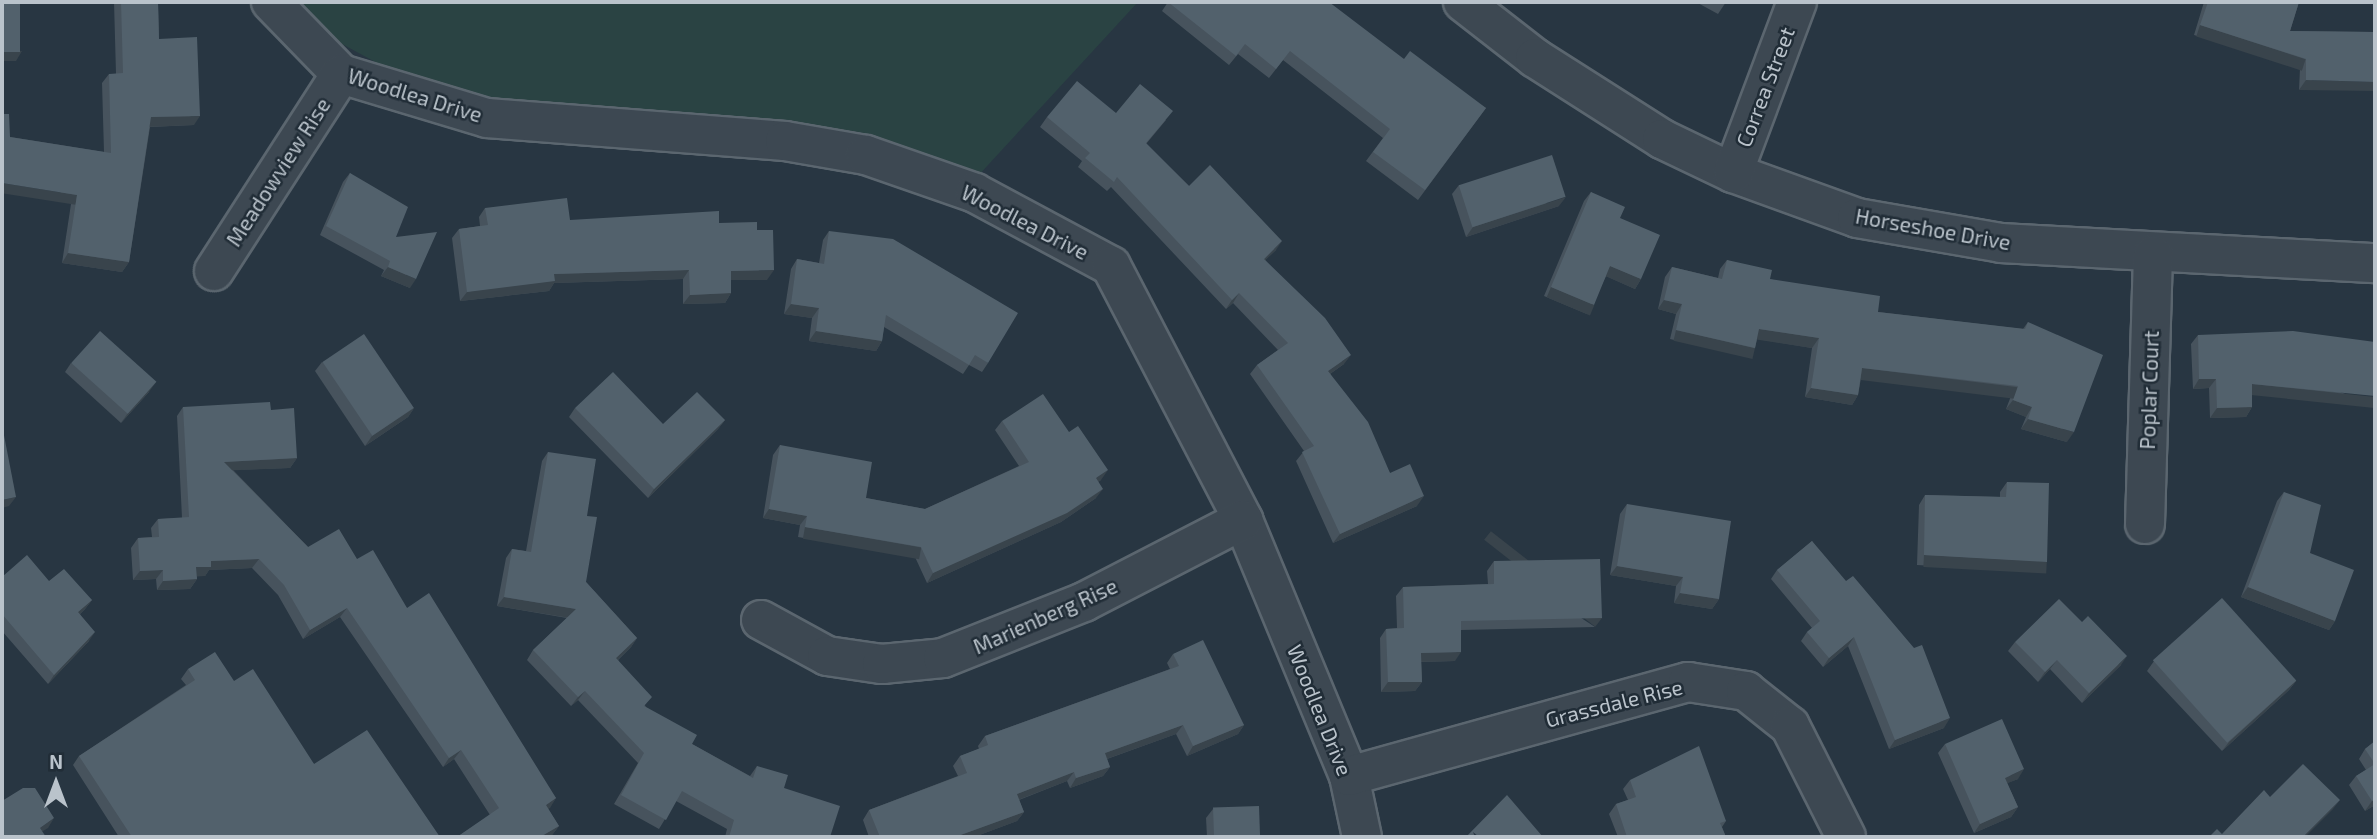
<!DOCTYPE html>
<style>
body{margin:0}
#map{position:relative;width:2377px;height:839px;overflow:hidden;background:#283642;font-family:"Exo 2",sans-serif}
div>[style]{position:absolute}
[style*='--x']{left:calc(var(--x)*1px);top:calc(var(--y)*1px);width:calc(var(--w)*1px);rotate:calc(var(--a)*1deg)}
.green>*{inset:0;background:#2a4343}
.roads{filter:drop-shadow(2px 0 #5b666f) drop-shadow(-2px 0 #5b666f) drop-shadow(0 2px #5b666f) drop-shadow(0 -2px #5b666f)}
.street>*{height:38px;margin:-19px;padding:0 19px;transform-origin:19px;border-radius:19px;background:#3d4852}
.wall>*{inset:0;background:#47535d}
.shaded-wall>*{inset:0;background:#39444c;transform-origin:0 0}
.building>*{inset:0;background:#52616c;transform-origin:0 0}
span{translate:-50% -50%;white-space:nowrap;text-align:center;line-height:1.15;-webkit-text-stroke:5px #212d37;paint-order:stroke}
.street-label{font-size:21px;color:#bac3cb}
.frame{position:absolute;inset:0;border:4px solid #bac3cb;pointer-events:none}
.north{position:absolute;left:21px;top:748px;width:70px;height:70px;-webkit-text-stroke:5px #212d37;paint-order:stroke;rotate:0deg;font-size:19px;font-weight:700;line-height:28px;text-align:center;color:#bac3cb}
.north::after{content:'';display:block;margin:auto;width:24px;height:32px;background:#bac3cb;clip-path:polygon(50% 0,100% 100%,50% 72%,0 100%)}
</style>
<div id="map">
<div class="green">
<div style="clip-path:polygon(297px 2px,1138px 2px,977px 177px,859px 132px,493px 101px,414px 83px,320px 32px)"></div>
</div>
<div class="roads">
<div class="street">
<div style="--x:271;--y:2;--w:100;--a:45.8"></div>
<div style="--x:341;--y:74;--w:152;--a:16.8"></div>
<div style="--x:487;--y:118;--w:299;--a:4.4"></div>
<div style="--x:785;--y:141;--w:82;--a:9.8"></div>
<div style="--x:866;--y:155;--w:115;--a:19.2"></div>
<div style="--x:975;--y:193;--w:154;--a:28.2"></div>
<div style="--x:1111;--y:266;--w:286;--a:62.5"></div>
<div style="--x:1243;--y:520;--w:277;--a:67.5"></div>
<div style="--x:1349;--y:776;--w:62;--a:78"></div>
<div style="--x:1463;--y:2;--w:91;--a:37.9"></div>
<div style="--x:1535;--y:58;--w:151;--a:32.5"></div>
<div style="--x:1662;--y:139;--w:79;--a:25.6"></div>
<div style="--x:1733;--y:173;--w:132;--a:19.9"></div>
<div style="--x:1857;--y:218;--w:146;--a:9.8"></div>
<div style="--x:2001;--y:243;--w:375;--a:3.1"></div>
<div style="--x:1733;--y:173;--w:183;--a:-69.5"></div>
<div style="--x:214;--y:271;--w:234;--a:-57.2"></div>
<div style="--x:2145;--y:524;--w:269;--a:-88.3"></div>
<div style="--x:761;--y:620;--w:75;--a:28.6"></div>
<div style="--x:827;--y:656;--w:56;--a:8.3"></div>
<div style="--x:882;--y:664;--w:61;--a:-5.6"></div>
<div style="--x:943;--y:658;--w:152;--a:-21.7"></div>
<div style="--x:1084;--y:602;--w:179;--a:-27.3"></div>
<div style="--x:1349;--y:776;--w:352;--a:-15.5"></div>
<div style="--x:1688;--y:682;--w:59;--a:8.8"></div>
<div style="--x:1746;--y:691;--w:56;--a:38.5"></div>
<div style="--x:1790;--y:726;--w:124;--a:63.2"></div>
</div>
</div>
<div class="wall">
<div style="clip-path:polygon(114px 2px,158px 2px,159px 39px,194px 125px,150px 127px,129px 262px,122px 272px,62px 263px,71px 204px,10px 137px,104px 152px,102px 83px,109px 74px,116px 74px)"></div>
<div style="clip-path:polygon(1168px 2px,1404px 59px,1486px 108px,1418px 200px,1366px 161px,1383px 138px,1283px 60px,1269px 78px,1238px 54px,1229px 65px,1162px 11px)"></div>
<div style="clip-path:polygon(1696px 2px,1726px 2px,1718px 14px)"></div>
<div style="clip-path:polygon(2204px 2px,2299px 2px,2290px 31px,2375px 32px,2299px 90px,2300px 68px,2194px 35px)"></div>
<div style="clip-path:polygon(1116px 113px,1166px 120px,1146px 144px,1189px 186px,1276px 250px,1265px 260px,1344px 364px,1330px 374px,1390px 473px,1417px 506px,1333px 543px,1296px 461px,1304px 451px,1250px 374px,1257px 365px,1278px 350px,1233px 303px,1226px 309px,1111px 187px,1107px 191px,1078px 167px,1082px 161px,1040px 127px,1047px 117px)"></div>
<div style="clip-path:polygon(350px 173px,396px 237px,410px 288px,381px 276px,384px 270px,320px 235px,343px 182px)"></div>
<div style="clip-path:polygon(1459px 185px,1559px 206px,1466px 237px,1452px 194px)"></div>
<div style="clip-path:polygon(1591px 192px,1620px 218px,1641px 279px,1635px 289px,1606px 276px,1587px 314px,1544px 296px,1584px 201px)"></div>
<div style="clip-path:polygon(485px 208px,570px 220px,719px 223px,767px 280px,731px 280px,731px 293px,725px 303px,683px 304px,683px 279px,554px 283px,549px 291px,460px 301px,452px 238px,459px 229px,480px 226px,479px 217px)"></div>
<div style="clip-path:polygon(829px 231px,988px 363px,982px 372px,969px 365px,963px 374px,884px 327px,882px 341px,876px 351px,809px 341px,812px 318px,784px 314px,791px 269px,797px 259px,819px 263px,823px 240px)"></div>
<div style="clip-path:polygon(1727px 260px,1770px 279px,1878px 312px,2023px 329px,2028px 322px,2067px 442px,2021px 429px,2026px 417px,2006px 409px,2011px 396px,1861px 378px,1858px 395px,1852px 405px,1805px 397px,1812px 348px,1757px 339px,1755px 348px,1748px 357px,1670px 339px,1676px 314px,1658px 309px,1665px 277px,1672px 267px,1718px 278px,1720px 269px)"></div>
<div style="clip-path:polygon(2198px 335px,2375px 406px,2252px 394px,2252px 407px,2246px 417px,2210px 418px,2209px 388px,2193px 389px,2191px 344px)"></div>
<div style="clip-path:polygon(322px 362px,414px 408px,408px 417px,365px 446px,315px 371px)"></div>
<div style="clip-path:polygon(71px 363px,149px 392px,121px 423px,65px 372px)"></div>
<div style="clip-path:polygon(183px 407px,271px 410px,297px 458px,290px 468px,233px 470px,308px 547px,357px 559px,407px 608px,556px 798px,548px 809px,559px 826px,552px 835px,549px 837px,457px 837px,490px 815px,454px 759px,443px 767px,340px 617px,303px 639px,278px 595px,252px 568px,209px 570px,205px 576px,197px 576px,197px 579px,190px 589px,157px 590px,156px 579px,133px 580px,131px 548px,138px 538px,152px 537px,151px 528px,158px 519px,182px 518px,177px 416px)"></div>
<div style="clip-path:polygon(575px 408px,663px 424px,725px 420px,718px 429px,648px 498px,569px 417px)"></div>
<div style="clip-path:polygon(1002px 421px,1101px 480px,1098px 482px,1096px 498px,1061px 522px,927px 583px,915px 557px,798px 537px,800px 525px,763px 518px,773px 455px,780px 445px,866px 498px,925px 509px,1019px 466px,995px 430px)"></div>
<div style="clip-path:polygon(548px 452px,587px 516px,586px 582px,637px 638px,631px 647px,618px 660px,646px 707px,692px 744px,750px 776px,757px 766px,784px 788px,830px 837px,725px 837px,727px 829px,676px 801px,659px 829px,614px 804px,638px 763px,578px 700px,571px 706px,527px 660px,533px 650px,567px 618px,497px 606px,506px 558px,512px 549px,526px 551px,542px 461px)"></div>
<div style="clip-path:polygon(2007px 482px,2040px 572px,1917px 565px,1919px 505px,1925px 495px,2000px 497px,2000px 492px)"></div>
<div style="clip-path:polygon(2284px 492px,2310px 553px,2335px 621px,2329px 630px,2241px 597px,2277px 501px)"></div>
<div style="clip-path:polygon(1627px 504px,1719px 599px,1712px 609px,1674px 603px,1676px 586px,1610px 575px,1620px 514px)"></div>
<div style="clip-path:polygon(1812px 541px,1944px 728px,1889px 749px,1848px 646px,1823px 667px,1801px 641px,1807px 632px,1812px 628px,1771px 579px,1777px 570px)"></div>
<div style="clip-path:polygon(1494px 561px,1595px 627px,1461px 630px,1455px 661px,1421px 662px,1422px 682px,1415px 691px,1381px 692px,1380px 638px,1386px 629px,1397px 628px,1396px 596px,1403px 587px,1488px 584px,1487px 571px)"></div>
<div style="clip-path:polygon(2px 577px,49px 581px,92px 600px,85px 609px,80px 614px,89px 641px,48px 684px,2px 631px)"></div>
<div style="clip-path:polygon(2015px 642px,2121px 665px,2082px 703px,2050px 669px,2038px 682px,2008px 651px)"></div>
<div style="clip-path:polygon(1173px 654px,1244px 725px,1238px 734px,1187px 756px,1176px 734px,1107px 759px,1110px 767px,1103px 776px,1070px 788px,1067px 781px,1019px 800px,1024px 812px,1017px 821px,974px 837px,869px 837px,863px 820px,869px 810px,958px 776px,953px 766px,960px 756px,979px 749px,978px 746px,985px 736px,1170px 669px,1167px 663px)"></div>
<div style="clip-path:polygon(2154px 661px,2296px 681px,2289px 690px,2222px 751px,2147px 671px)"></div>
<div style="clip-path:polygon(188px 669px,234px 681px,314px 764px,440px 837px,119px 837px,73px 765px,79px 756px,186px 685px,181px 679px)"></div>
<div style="clip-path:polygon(2375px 741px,2375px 805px,2365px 811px,2349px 785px,2356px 776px,2366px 770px,2359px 759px,2365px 749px)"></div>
<div style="clip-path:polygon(1945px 744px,2018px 779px,2007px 783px,2018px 807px,2011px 817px,1974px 833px,1938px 753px)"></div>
<div style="clip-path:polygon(1630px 780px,1726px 821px,1722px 827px,1726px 837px,1618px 837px,1609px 814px,1616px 804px,1628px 800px,1623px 789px)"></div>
<div style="clip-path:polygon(1213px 809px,1260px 837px,1207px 837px,1206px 818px)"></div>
</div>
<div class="shaded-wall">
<div style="left:2200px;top:25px;width:111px;height:12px;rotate:18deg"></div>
<div style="clip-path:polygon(22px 51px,16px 61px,2px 61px,2px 52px)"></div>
<div style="clip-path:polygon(2306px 80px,2375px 82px,2375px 91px,2299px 90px)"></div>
<div style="clip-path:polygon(200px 116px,194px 125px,145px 127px,151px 117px)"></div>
<div style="left:2px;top:183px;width:76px;height:10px;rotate:9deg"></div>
<div style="clip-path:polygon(1566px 197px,1559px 206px,1466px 237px,1473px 227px)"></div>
<div style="clip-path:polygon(1282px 241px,1276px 250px,1257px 268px,1264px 259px)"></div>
<div style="clip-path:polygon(68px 253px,129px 262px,122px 272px,62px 263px)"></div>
<div style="clip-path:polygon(1610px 266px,1641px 279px,1635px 289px,1603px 275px)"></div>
<div style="clip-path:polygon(388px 267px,416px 279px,410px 288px,381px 276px)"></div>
<div style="clip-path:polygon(689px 270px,683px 279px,554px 283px,549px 291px,460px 301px,467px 292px,554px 274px)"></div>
<div style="clip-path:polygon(774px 270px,767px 280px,724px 280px,731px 271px)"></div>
<div style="left:1551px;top:287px;width:47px;height:11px;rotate:23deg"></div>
<div style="clip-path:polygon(731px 293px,725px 303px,683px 304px,690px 295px)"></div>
<div style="clip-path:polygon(1239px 293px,1233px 303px,1226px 309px,1232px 300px)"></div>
<div style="clip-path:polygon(1664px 300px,1682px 304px,1676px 314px,1658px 309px)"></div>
<div style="clip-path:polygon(791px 304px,819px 308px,812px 318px,784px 314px)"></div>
<div style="clip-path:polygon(1759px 329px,1819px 338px,1812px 348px,1753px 339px)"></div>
<div style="left:1676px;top:330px;width:81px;height:11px;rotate:13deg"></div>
<div style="clip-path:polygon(816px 331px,882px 341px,876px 351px,809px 341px)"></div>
<div style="clip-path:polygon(1351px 355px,1344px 364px,1321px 380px,1328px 371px)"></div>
<div style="left:1862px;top:368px;width:157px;height:12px;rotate:7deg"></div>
<div style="clip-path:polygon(2199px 379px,2216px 379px,2209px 388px,2193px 389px)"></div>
<div style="clip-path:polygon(156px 382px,149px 392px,121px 423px,128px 413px)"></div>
<div style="left:2252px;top:384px;width:124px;height:11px;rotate:6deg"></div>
<div style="clip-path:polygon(1811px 388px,1858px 395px,1852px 405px,1805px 397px)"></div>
<div style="clip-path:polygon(2013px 400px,2032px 407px,2026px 417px,2006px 409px)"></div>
<div style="clip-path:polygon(2252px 407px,2246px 417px,2210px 418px,2217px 408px)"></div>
<div style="clip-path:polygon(414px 408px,408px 417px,365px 446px,372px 436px)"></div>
<div style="clip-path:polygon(2028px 419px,2074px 432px,2067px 442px,2021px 429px)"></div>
<div style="clip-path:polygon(725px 420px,718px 429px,648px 498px,654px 489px)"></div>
<div style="clip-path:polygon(297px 458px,290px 468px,217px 471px,224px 462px)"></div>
<div style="clip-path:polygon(1108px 470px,1101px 480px,1089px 488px,1096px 478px)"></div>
<div style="clip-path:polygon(1103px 489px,1096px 498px,1061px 522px,927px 583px,933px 573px)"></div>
<div style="clip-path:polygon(1424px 496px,1417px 506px,1333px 543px,1340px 534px)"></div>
<div style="clip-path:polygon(16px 497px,9px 506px,2px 508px,2px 500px)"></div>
<div style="clip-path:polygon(769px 509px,807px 516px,800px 525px,763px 518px)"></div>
<div style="left:805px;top:527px;width:118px;height:12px;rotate:10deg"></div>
<div style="left:1924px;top:555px;width:123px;height:12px;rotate:3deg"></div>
<div style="clip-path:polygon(259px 559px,252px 568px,209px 570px,205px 576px,189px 577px,196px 567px,211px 561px)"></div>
<div style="clip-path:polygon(1617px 566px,1683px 577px,1676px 586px,1610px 575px)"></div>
<div style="clip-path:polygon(163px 570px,156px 579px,133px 580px,140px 571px)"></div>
<div style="clip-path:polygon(197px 579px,190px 589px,157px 590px,163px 581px)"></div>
<div style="clip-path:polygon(2248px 587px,2335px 621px,2329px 630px,2241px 597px)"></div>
<div style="clip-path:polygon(1680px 593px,1719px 599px,1712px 609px,1674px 603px)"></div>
<div style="clip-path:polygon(504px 597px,576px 609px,570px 618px,497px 606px)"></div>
<div style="clip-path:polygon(92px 600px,85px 609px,71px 622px,78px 612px)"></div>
<div style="clip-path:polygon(347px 608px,340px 617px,303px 639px,310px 630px)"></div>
<div style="left:1602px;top:618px;width:11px;height:141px;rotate:128deg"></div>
<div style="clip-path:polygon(95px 632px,89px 641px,48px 684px,54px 675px)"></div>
<div style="clip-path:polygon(1854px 637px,1848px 646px,1823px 667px,1829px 658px)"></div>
<div style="clip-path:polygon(637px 638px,631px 647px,609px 668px,616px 658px)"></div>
<div style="clip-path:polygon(1461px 652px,1455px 661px,1414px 662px,1421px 653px)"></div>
<div style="clip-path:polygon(2127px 656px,2121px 665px,2082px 703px,2089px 693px)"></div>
<div style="clip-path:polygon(2057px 660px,2050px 669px,2038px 682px,2045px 672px)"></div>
<div style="clip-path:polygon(2296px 681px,2289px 690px,2222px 751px,2229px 742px)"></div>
<div style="clip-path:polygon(1388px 682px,1422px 682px,1415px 691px,1381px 692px)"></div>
<div style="clip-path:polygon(585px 691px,578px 700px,571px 706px,578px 697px)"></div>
<div style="clip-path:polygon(1950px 718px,1944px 728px,1889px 749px,1895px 740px)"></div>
<div style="clip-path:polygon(1183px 725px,1176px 734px,1098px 762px,1105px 753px)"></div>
<div style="clip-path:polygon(1244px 725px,1238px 734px,1187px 756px,1193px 746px)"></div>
<div style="clip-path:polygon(461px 750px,454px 759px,443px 767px,449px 758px)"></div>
<div style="clip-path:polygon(1110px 767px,1103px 776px,1070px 788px,1076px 778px)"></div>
<div style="clip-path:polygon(2024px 769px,2018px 779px,1998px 787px,2005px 778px)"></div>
<div style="clip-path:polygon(1074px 772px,1067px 781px,1010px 803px,1017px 794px)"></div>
<div style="clip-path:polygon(556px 798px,550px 808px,539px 814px,546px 805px)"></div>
<div style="clip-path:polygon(2375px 799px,2375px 805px,2365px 811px,2372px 801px)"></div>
<div style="clip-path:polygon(2340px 800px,2333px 809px,2305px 837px,2303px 837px)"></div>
<div style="clip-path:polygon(2018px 807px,2011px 817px,1974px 833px,1980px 824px)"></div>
<div style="clip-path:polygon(1024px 812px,1017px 821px,974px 837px,955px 837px)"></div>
<div style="clip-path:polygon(54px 818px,48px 828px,33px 837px,40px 828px)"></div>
<div style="clip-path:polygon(559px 826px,552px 835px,549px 837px,540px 837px)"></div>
</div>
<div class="building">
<div style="left:2px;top:2px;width:18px;height:50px"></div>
<div style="clip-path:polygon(121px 2px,158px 2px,159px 39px,197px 37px,200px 116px,151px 117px,129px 262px,68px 253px,77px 195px,2px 183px,2px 114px,9px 114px,10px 137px,111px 153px,109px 74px,123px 73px)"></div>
<div style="clip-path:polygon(1168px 2px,1329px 2px,1404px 59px,1410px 51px,1486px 108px,1425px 190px,1373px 152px,1390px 129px,1290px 51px,1276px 69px,1245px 44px,1236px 56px)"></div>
<div style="clip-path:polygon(2208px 2px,2299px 2px,2290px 31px,2375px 32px,2375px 82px,2306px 80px,2306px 59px,2200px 25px)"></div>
<div style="clip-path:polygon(1077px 81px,1116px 113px,1140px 84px,1173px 111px,1146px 143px,1189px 186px,1210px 165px,1282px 241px,1264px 259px,1325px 318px,1351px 355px,1328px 371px,1368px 422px,1390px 473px,1410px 464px,1424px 496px,1340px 534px,1302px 452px,1314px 446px,1257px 365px,1288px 343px,1239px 293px,1232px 300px,1117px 177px,1114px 182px,1085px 158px,1090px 153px,1047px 117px)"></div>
<div style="left:1552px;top:155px;width:44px;height:98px;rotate:72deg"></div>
<div style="clip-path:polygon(350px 173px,408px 207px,396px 237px,437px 232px,416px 279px,388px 267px,390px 261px,326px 226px)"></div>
<div style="clip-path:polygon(1591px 192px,1625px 207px,1620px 218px,1660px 235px,1641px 279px,1610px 266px,1594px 305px,1551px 287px)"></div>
<div style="clip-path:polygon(567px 198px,570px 220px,719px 211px,719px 223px,757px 222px,757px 230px,773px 230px,774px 270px,731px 271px,731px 293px,690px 295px,689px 270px,554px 274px,555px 281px,467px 292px,459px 229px,488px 225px,485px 208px)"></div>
<div style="clip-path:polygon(829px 231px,893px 239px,1018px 313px,988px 363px,975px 355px,969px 365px,886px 315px,882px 341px,816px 331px,819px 308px,791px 304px,797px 259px,824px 264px)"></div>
<div style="clip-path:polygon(1727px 260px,1772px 270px,1770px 279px,1880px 296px,1878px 312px,2025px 329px,2028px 322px,2103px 355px,2074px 432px,2028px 419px,2032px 407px,2013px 400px,2018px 386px,1862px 368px,1858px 395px,1811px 388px,1819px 338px,1759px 329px,1755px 348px,1676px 330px,1682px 304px,1664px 300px,1672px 267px,1722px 279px)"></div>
<div style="left:100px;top:331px;width:76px;height:43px;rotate:42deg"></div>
<div style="clip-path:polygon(2293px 331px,2375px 342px,2375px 396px,2252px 384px,2252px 407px,2217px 408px,2216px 379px,2199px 379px,2198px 335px)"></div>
<div style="left:364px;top:334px;width:89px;height:50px;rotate:56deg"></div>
<div style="clip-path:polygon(613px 372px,663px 424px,697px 392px,725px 420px,654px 489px,575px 408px)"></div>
<div style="clip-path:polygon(1043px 394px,1069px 432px,1078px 426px,1108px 470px,1096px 478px,1103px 489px,1067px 513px,933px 573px,921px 547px,805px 527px,807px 516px,769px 509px,780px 445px,872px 462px,866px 498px,925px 509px,1029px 462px,1002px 421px)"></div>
<div style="clip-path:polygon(270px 402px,271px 410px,294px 408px,297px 458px,224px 462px,308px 547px,339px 529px,357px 559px,373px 550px,407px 608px,429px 593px,556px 798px,546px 805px,559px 826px,540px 837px,457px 837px,499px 808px,461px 750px,449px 758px,347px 608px,310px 630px,284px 585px,259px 559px,211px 561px,211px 567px,196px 567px,197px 579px,163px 581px,163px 570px,140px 571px,138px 538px,159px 537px,158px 519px,189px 517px,183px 407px)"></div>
<div style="clip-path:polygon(2px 425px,16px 497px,2px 500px)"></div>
<div style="clip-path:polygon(548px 452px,596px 459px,587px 516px,597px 517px,586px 582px,637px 638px,616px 658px,652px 697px,644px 706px,697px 735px,692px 744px,753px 778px,757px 766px,788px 775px,784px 788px,840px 806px,830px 837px,729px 837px,734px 820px,682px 791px,666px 820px,621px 795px,644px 753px,585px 691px,578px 697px,533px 650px,576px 609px,504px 597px,512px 549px,531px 552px)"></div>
<div style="clip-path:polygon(2007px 482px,2049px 483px,2047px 562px,1924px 555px,1925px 495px,2006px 497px)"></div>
<div style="clip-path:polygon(2284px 492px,2321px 505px,2310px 553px,2354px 570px,2335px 621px,2248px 587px)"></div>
<div style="clip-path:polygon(1627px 504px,1731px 521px,1719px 599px,1680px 593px,1683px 577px,1617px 566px)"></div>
<div style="clip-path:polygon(1812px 541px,1846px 581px,1853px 576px,1914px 648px,1922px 645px,1950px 718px,1895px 740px,1854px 637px,1829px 658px,1807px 632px,1820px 621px,1777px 570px)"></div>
<div style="clip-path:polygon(27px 555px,49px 581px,64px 569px,92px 600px,78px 612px,95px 632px,54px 675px,2px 614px,2px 577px)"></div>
<div style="clip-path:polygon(1600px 559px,1602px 618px,1461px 621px,1461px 652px,1421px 653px,1422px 682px,1388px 682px,1386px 629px,1404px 628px,1403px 587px,1494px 584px,1494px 561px)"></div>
<div style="left:2222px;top:598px;width:111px;height:93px;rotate:48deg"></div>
<div style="clip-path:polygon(2059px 599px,2082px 622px,2088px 616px,2127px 656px,2089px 693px,2057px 660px,2045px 672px,2015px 642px)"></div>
<div style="clip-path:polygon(1203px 640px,1244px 725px,1193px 746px,1183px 725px,1105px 753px,1110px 767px,1076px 778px,1074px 772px,1017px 794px,1024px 812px,955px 837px,880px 837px,869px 810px,967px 773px,960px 756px,988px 745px,985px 736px,1179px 666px,1173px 654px)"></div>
<div style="clip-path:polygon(215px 652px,234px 681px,253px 669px,314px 764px,367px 730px,440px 837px,132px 837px,79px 756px,195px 680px,188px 669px)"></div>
<div style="clip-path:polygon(2002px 719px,2024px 769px,2005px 778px,2018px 807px,1980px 824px,1945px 744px)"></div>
<div style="clip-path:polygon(2375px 741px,2375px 799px,2372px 801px,2356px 776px,2375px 764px,2365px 749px)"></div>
<div style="clip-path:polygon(1699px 746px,1726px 821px,1720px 823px,1726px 837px,1627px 837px,1616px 804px,1636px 797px,1630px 780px)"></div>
<div style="clip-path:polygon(2303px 764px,2340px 800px,2303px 837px,2209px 837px,2217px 829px,2222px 834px,2264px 790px,2270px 797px)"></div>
<div style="clip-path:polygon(23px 788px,35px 788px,54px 818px,40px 828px,46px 837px,2px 837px,2px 801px)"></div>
<div style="clip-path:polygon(1507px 795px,1543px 837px,1479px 837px,1473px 832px,1475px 837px,1466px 837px)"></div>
<div style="left:1259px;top:806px;width:31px;height:46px;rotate:88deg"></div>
</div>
<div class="street-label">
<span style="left:1765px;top:87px;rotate:-69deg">Correa Street</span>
<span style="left:415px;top:95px;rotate:17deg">Woodlea Drive</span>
<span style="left:278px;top:172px;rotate:-57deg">Meadowview Rise</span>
<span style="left:1025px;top:222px;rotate:27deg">Woodlea Drive</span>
<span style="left:1933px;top:229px;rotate:10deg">Horseshoe Drive</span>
<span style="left:2149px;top:390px;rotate:-88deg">Poplar Court</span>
<span style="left:1045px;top:616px;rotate:-24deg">Marienberg Rise</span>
<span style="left:1614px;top:703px;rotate:-14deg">Grassdale Rise</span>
<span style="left:1320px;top:710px;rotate:68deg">Woodlea Drive</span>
</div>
<div class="frame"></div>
<div class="north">N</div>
</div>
